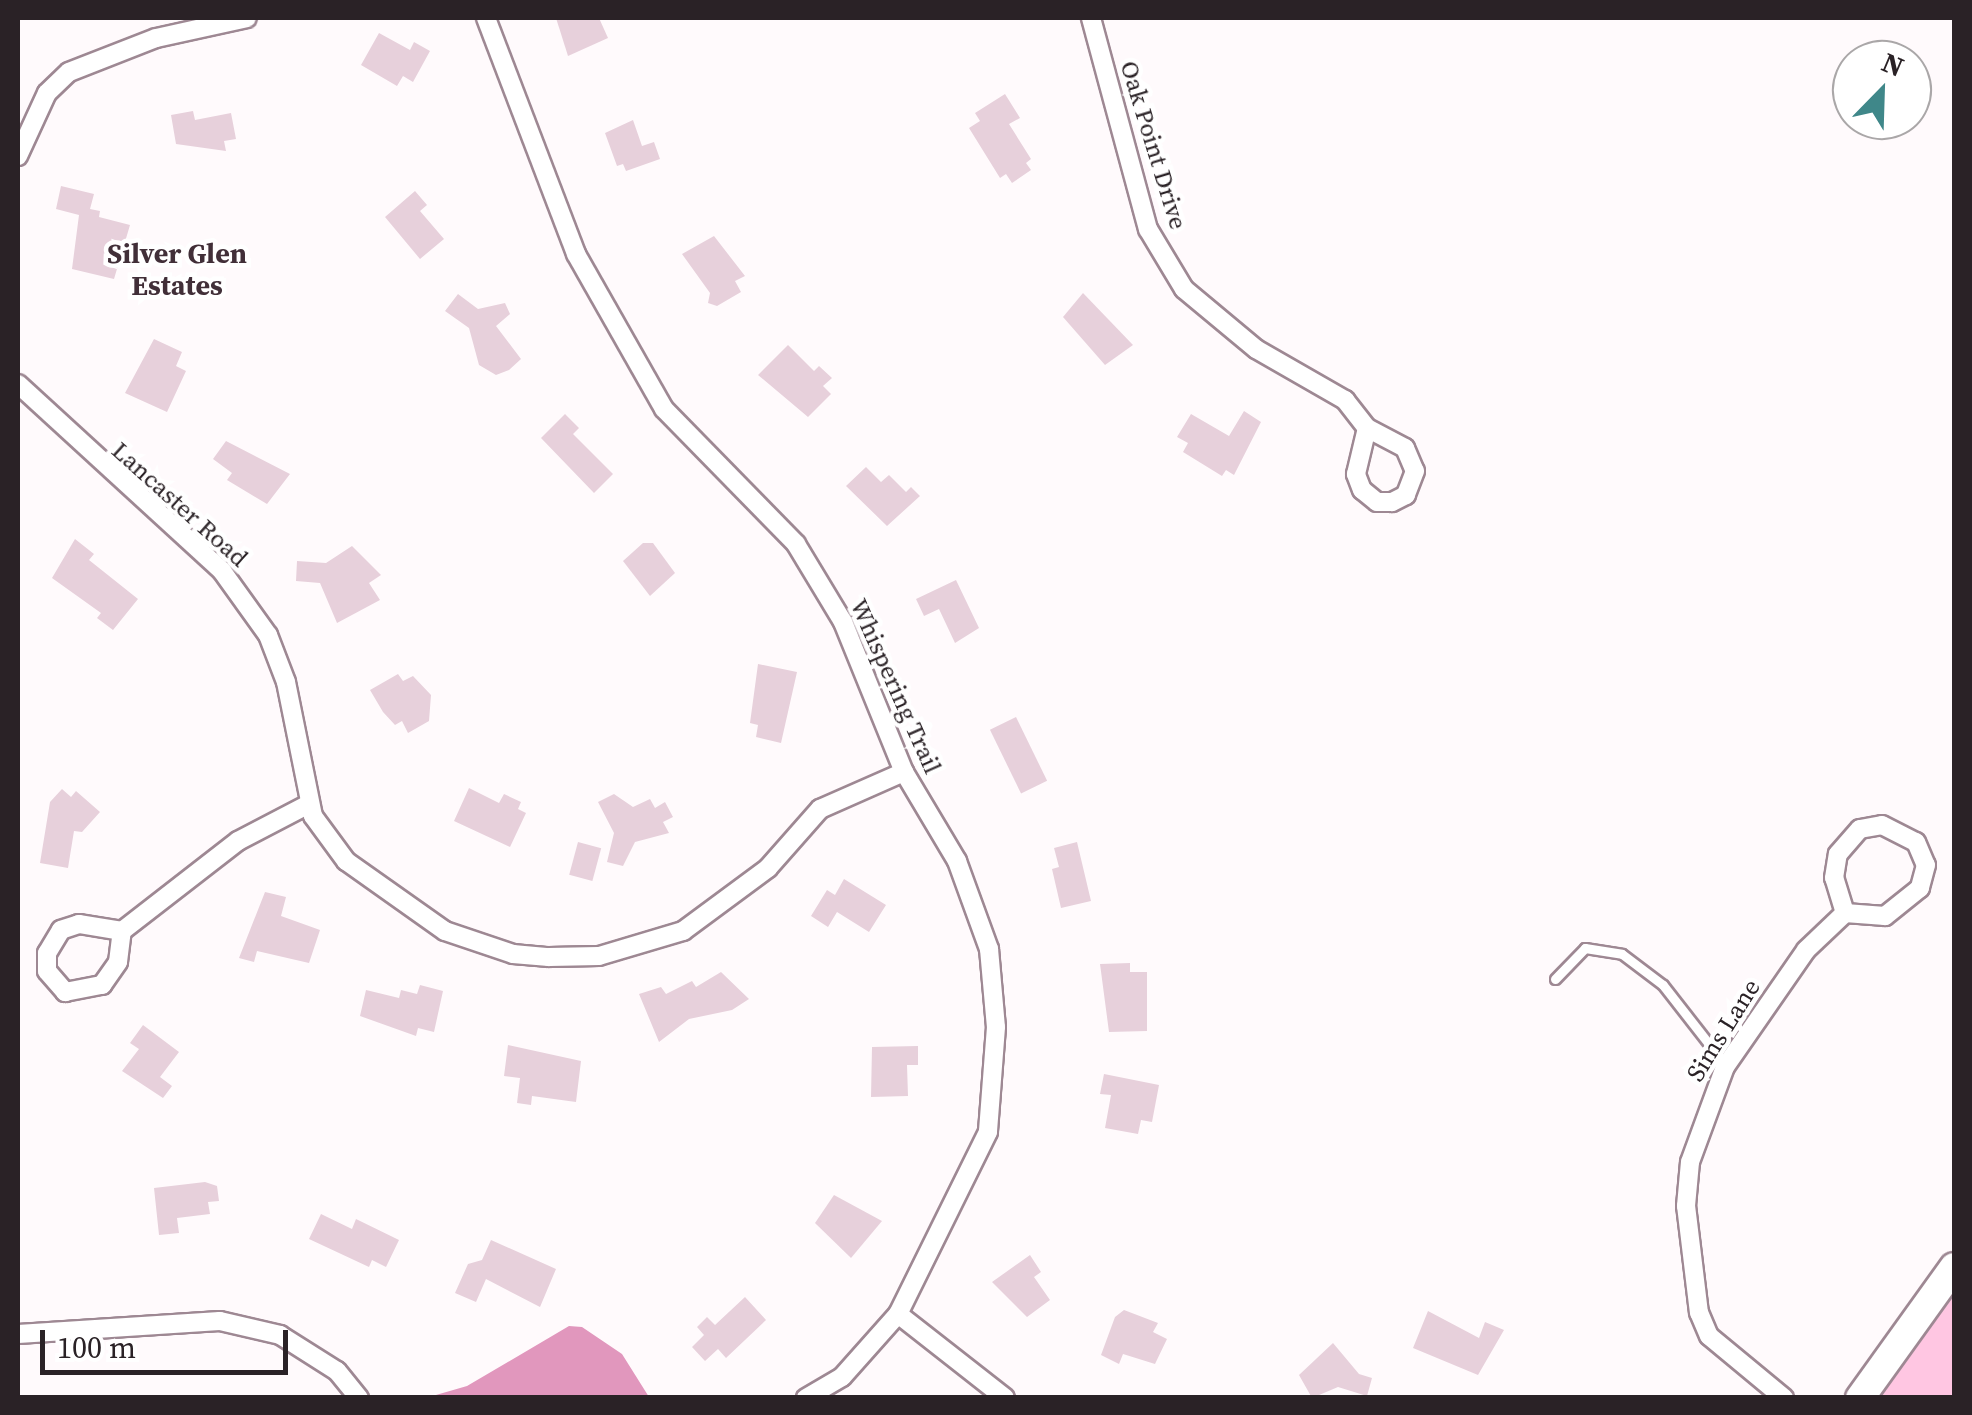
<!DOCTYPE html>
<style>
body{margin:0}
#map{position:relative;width:1972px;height:1415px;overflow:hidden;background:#fffafc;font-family:"Source Serif 4",serif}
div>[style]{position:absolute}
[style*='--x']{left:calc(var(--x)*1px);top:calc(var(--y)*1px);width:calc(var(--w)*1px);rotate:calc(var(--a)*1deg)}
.green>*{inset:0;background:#ffc6e2}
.water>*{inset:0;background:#e197bd}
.building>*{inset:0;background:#e7d0db;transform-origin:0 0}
.roads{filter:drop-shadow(2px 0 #9e8893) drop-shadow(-2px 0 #9e8893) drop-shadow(0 2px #9e8893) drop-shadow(0 -2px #9e8893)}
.lane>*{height:9px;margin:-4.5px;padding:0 4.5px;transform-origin:4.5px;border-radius:4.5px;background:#fff}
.street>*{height:18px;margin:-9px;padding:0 9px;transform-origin:9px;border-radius:9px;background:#fff}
.primary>*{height:28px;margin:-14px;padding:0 14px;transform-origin:14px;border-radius:14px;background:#fff}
span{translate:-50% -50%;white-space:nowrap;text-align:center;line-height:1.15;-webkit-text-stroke:9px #fff;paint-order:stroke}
.street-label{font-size:25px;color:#2a2226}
.neighbourhood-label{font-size:28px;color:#412f38;font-weight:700}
.frame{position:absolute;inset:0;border:20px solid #2a2226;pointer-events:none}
.north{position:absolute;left:1832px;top:40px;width:100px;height:100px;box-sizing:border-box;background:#fff;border:2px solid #aaa7a8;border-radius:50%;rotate:23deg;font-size:28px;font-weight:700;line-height:40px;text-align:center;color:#2a2226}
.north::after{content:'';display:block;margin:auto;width:35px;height:45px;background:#3f8789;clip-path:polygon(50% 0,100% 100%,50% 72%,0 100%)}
.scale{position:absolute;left:40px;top:1330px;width:248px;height:45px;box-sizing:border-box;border:5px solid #2a2226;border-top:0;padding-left:12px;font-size:30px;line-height:35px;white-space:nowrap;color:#2a2226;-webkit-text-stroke:8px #fff;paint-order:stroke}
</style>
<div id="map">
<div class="green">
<div style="clip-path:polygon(1954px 1295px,1954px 1397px,1879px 1397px)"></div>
</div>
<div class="water">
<div style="clip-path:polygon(569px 1326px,582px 1327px,622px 1354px,649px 1397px,429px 1397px,467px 1386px)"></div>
</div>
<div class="building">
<div style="clip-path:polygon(556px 18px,599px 18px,608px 38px,568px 56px)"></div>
<div style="clip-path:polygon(379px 33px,410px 50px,414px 42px,430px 51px,413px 82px,403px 76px,397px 86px,361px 65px)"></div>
<div style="clip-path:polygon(1005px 94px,1020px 118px,1009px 124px,1031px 159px,1026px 163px,1031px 170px,1012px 183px,1006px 174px,1000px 178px,969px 128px,980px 121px,975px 113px)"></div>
<div style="clip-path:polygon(193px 111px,195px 120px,231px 113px,236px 139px,224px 141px,226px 151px,176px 144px,171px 115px)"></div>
<div style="clip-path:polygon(633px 120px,642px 146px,654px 142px,660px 159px,626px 171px,623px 164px,617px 166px,605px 133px)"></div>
<div style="clip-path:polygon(61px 186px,94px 194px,90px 209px,100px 211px,99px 217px,130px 225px,114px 279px,72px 269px,79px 215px,56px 209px)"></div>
<div style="clip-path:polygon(415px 191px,427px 205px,420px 211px,444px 239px,420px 259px,385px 217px)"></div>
<div style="clip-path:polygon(714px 236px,745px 276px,735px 281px,741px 292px,717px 306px,708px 303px,710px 293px,682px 254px)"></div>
<div style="clip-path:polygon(1083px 293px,1133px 345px,1105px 365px,1063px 317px)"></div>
<div style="clip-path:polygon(458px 294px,478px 309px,505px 303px,510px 314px,496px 326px,521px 359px,509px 370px,496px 375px,479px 365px,469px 328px,445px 311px)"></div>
<div style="clip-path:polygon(154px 339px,182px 352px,176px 366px,186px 371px,167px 412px,125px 393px)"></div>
<div style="clip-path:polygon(788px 345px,814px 371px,819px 366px,832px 378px,823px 386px,831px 394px,808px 417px,758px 375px)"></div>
<div style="clip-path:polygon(1244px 411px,1261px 422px,1234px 475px,1226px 470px,1222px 476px,1183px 452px,1188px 443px,1177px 437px,1191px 414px,1229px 436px)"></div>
<div style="clip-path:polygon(565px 414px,579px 428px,573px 434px,613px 474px,594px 493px,541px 438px)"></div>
<div style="clip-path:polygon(226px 441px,290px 474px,267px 504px,227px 480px,232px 473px,213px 459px)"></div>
<div style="clip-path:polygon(866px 467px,881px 482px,889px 475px,906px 492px,911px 487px,920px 496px,887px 526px,846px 486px)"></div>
<div style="clip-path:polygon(75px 539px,94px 554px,89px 560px,138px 599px,113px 630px,97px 618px,101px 613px,52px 578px)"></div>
<div style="clip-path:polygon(643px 543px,653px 543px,675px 573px,650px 596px,623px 561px)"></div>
<div style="clip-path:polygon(352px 546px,381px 575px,369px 583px,380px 600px,337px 623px,320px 583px,296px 581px,297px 561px,326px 563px)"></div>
<div style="clip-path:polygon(956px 580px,979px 628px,955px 643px,939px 609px,924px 616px,916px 599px)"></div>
<div style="clip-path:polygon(758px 664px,797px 672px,781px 743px,756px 737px,758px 725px,750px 723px)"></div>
<div style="clip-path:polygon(398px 674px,403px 681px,413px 676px,431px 695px,429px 721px,408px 733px,402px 721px,395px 725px,383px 712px,370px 690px)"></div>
<div style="left:1016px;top:717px;width:71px;height:29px;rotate:64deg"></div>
<div style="clip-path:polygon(469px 788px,499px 803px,504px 794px,521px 802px,518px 809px,526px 813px,510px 847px,454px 821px)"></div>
<div style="clip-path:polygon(62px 789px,71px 797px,76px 791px,100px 812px,82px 832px,74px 831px,68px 868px,40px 863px,50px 802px)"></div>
<div style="clip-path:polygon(614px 794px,633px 807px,650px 799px,655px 808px,665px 802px,673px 817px,663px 822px,669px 833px,635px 842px,623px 866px,607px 862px,614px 833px,598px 802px)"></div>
<div style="left:578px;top:842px;width:24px;height:34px;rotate:15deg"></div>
<div style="clip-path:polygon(1077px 842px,1091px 901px,1061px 908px,1052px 869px,1059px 867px,1054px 848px)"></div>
<div style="clip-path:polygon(844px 879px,886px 905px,869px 932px,837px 912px,828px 927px,811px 916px,827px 890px,835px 895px)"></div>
<div style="clip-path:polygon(265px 892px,286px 897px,281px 916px,320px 930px,309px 963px,257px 951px,254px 962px,239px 958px)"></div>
<div style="clip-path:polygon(1130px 963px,1130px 972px,1147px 972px,1147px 1031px,1109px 1032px,1100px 964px)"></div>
<div style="clip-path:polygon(721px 972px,749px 999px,732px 1010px,689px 1019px,659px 1042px,639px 994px,661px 987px,666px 994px,692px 981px,696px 987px)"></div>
<div style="clip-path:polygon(420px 985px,443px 991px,434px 1032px,418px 1028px,416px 1036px,360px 1016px,366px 990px,399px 998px,401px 990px,417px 994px)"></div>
<div style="clip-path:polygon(143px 1025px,179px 1052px,160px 1077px,172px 1086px,163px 1098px,122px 1071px,139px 1049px,130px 1043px)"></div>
<div style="clip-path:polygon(508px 1045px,581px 1061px,576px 1102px,532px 1096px,531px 1105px,517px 1103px,520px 1078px,504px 1076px)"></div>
<div style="clip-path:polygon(918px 1046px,918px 1065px,907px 1065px,908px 1096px,871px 1097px,872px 1047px)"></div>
<div style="clip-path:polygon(1104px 1074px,1159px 1085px,1152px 1122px,1141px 1120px,1138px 1134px,1105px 1128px,1111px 1095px,1100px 1094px)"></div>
<div style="clip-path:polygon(205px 1182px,217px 1186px,219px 1201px,208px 1202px,210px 1214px,177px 1218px,179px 1233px,159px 1235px,154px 1188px)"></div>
<div style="clip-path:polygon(834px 1195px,882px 1221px,851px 1258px,815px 1223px)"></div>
<div style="clip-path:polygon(321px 1214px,352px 1229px,356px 1219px,399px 1240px,386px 1267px,372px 1260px,369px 1267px,309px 1239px)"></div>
<div style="clip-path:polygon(491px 1240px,556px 1269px,540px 1307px,486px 1279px,476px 1302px,455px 1293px,468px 1264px,482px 1260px)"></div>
<div style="clip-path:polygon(1030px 1255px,1041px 1272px,1034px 1277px,1050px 1300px,1027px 1317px,992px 1282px)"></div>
<div style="clip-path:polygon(745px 1297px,766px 1320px,726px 1358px,718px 1349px,705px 1361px,692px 1347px,704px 1335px,697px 1327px,707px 1317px,715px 1325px)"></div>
<div style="clip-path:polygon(1124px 1310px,1158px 1323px,1153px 1332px,1167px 1339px,1155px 1364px,1123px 1354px,1119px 1364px,1101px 1355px,1115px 1317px)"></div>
<div style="clip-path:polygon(1428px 1311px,1479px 1338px,1485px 1322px,1504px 1330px,1478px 1375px,1413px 1348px)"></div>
<div style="clip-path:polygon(1333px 1343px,1359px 1374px,1372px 1378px,1367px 1396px,1338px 1387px,1312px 1398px,1299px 1375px)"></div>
</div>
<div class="roads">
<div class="lane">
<div style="--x:1555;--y:979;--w:43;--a:-45.9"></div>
<div style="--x:1585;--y:948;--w:37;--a:9"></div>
<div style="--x:1622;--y:954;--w:51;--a:37.1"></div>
<div style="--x:1663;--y:985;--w:103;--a:52.1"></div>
</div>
<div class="street">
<div style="--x:486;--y:18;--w:253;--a:69.1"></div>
<div style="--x:576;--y:254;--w:178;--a:60.4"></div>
<div style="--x:664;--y:409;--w:189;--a:45.6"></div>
<div style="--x:796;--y:544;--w:91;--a:58.9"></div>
<div style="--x:843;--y:622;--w:162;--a:67.9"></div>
<div style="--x:904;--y:772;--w:104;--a:59.2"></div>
<div style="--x:957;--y:861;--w:94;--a:70"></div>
<div style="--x:989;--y:949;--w:78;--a:84.9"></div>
<div style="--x:996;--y:1027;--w:105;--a:94.4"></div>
<div style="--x:988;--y:1132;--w:203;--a:116.3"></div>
<div style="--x:898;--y:1314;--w:84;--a:131.6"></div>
<div style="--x:842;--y:1377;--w:42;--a:149.7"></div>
<div style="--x:1091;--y:18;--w:219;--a:74.9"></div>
<div style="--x:1148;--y:229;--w:70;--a:59"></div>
<div style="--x:1184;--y:289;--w:94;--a:39.8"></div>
<div style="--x:1256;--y:349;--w:103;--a:29.8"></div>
<div style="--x:1345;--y:400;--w:36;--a:52"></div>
<div style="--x:1367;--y:428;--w:43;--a:27.8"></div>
<div style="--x:1405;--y:448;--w:25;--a:67"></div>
<div style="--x:1415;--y:471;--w:26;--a:111"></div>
<div style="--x:1406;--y:495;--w:16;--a:153"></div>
<div style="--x:1392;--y:502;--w:15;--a:180"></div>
<div style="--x:1377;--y:502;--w:19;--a:-141"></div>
<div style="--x:1362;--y:490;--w:17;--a:-111"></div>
<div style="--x:1356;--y:474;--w:47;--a:-76.6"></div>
<div style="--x:18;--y:156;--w:69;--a:-65.3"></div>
<div style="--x:47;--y:93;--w:30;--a:-44"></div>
<div style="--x:69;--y:72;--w:93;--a:-21.3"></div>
<div style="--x:156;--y:38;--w:93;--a:-12.4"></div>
<div style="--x:18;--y:384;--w:277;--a:42.5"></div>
<div style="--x:222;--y:571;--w:79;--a:54.3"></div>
<div style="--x:268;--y:635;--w:50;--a:69"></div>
<div style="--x:286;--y:682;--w:137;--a:78.6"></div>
<div style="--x:313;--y:816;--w:56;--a:53.7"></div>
<div style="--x:346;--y:861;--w:121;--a:35.3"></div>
<div style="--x:445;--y:931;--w:72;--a:18.7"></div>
<div style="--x:513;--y:954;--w:36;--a:5"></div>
<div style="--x:549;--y:957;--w:50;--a:-1.1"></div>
<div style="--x:599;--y:956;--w:88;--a:-16.6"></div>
<div style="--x:683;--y:931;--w:106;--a:-36.5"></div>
<div style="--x:768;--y:868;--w:79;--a:-48.6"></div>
<div style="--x:820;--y:809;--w:92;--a:-23.8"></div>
<div style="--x:1882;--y:825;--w:38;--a:27"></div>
<div style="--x:1916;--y:842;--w:25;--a:67"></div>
<div style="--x:1926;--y:865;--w:24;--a:105"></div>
<div style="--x:1920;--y:888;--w:45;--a:141.3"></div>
<div style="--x:1885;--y:916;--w:40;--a:-175.7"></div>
<div style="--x:1845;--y:913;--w:37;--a:-107"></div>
<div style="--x:1834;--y:878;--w:24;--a:-81"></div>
<div style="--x:1838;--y:854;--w:33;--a:-49"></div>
<div style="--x:1860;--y:829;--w:22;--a:-10"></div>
<div style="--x:122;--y:931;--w:44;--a:-170.8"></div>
<div style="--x:79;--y:924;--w:19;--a:162"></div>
<div style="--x:61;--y:930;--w:27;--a:121"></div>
<div style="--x:47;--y:953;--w:18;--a:90"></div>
<div style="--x:47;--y:971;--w:28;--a:49"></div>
<div style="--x:65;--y:992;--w:38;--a:-11"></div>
<div style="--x:102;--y:985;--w:28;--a:-55"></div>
<div style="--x:118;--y:962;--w:31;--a:-83"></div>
<div style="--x:122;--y:931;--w:147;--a:-37.8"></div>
<div style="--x:238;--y:841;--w:80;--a:-27.5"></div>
<div style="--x:898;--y:1314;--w:136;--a:38.1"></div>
<div style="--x:18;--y:1334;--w:202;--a:-3.7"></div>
<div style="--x:220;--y:1321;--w:62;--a:13.1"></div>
<div style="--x:280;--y:1335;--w:67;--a:32.3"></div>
<div style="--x:337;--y:1371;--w:35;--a:51"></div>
<div style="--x:1784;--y:1398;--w:97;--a:-140.4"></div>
<div style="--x:1709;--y:1336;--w:25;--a:-113"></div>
<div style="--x:1699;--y:1313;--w:108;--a:-96.9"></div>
<div style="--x:1686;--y:1206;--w:44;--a:-84.8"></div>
<div style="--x:1690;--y:1162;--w:101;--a:-69.8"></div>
<div style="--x:1725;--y:1067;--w:142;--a:-55.3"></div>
<div style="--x:1806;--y:950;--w:54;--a:-43.5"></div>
</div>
<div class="primary">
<div style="--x:1860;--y:1398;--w:161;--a:-54.3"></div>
</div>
</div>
<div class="street-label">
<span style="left:1154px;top:145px;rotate:73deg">Oak Point Drive</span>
<span style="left:180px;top:504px;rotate:42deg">Lancaster Road</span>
<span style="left:896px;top:686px;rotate:66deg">Whispering Trail</span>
<span style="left:1723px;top:1030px;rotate:-58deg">Sims Lane</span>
</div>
<div class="neighbourhood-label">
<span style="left:177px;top:269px">Silver Glen<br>Estates</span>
</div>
<div class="frame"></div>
<div class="north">N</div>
<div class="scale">100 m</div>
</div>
